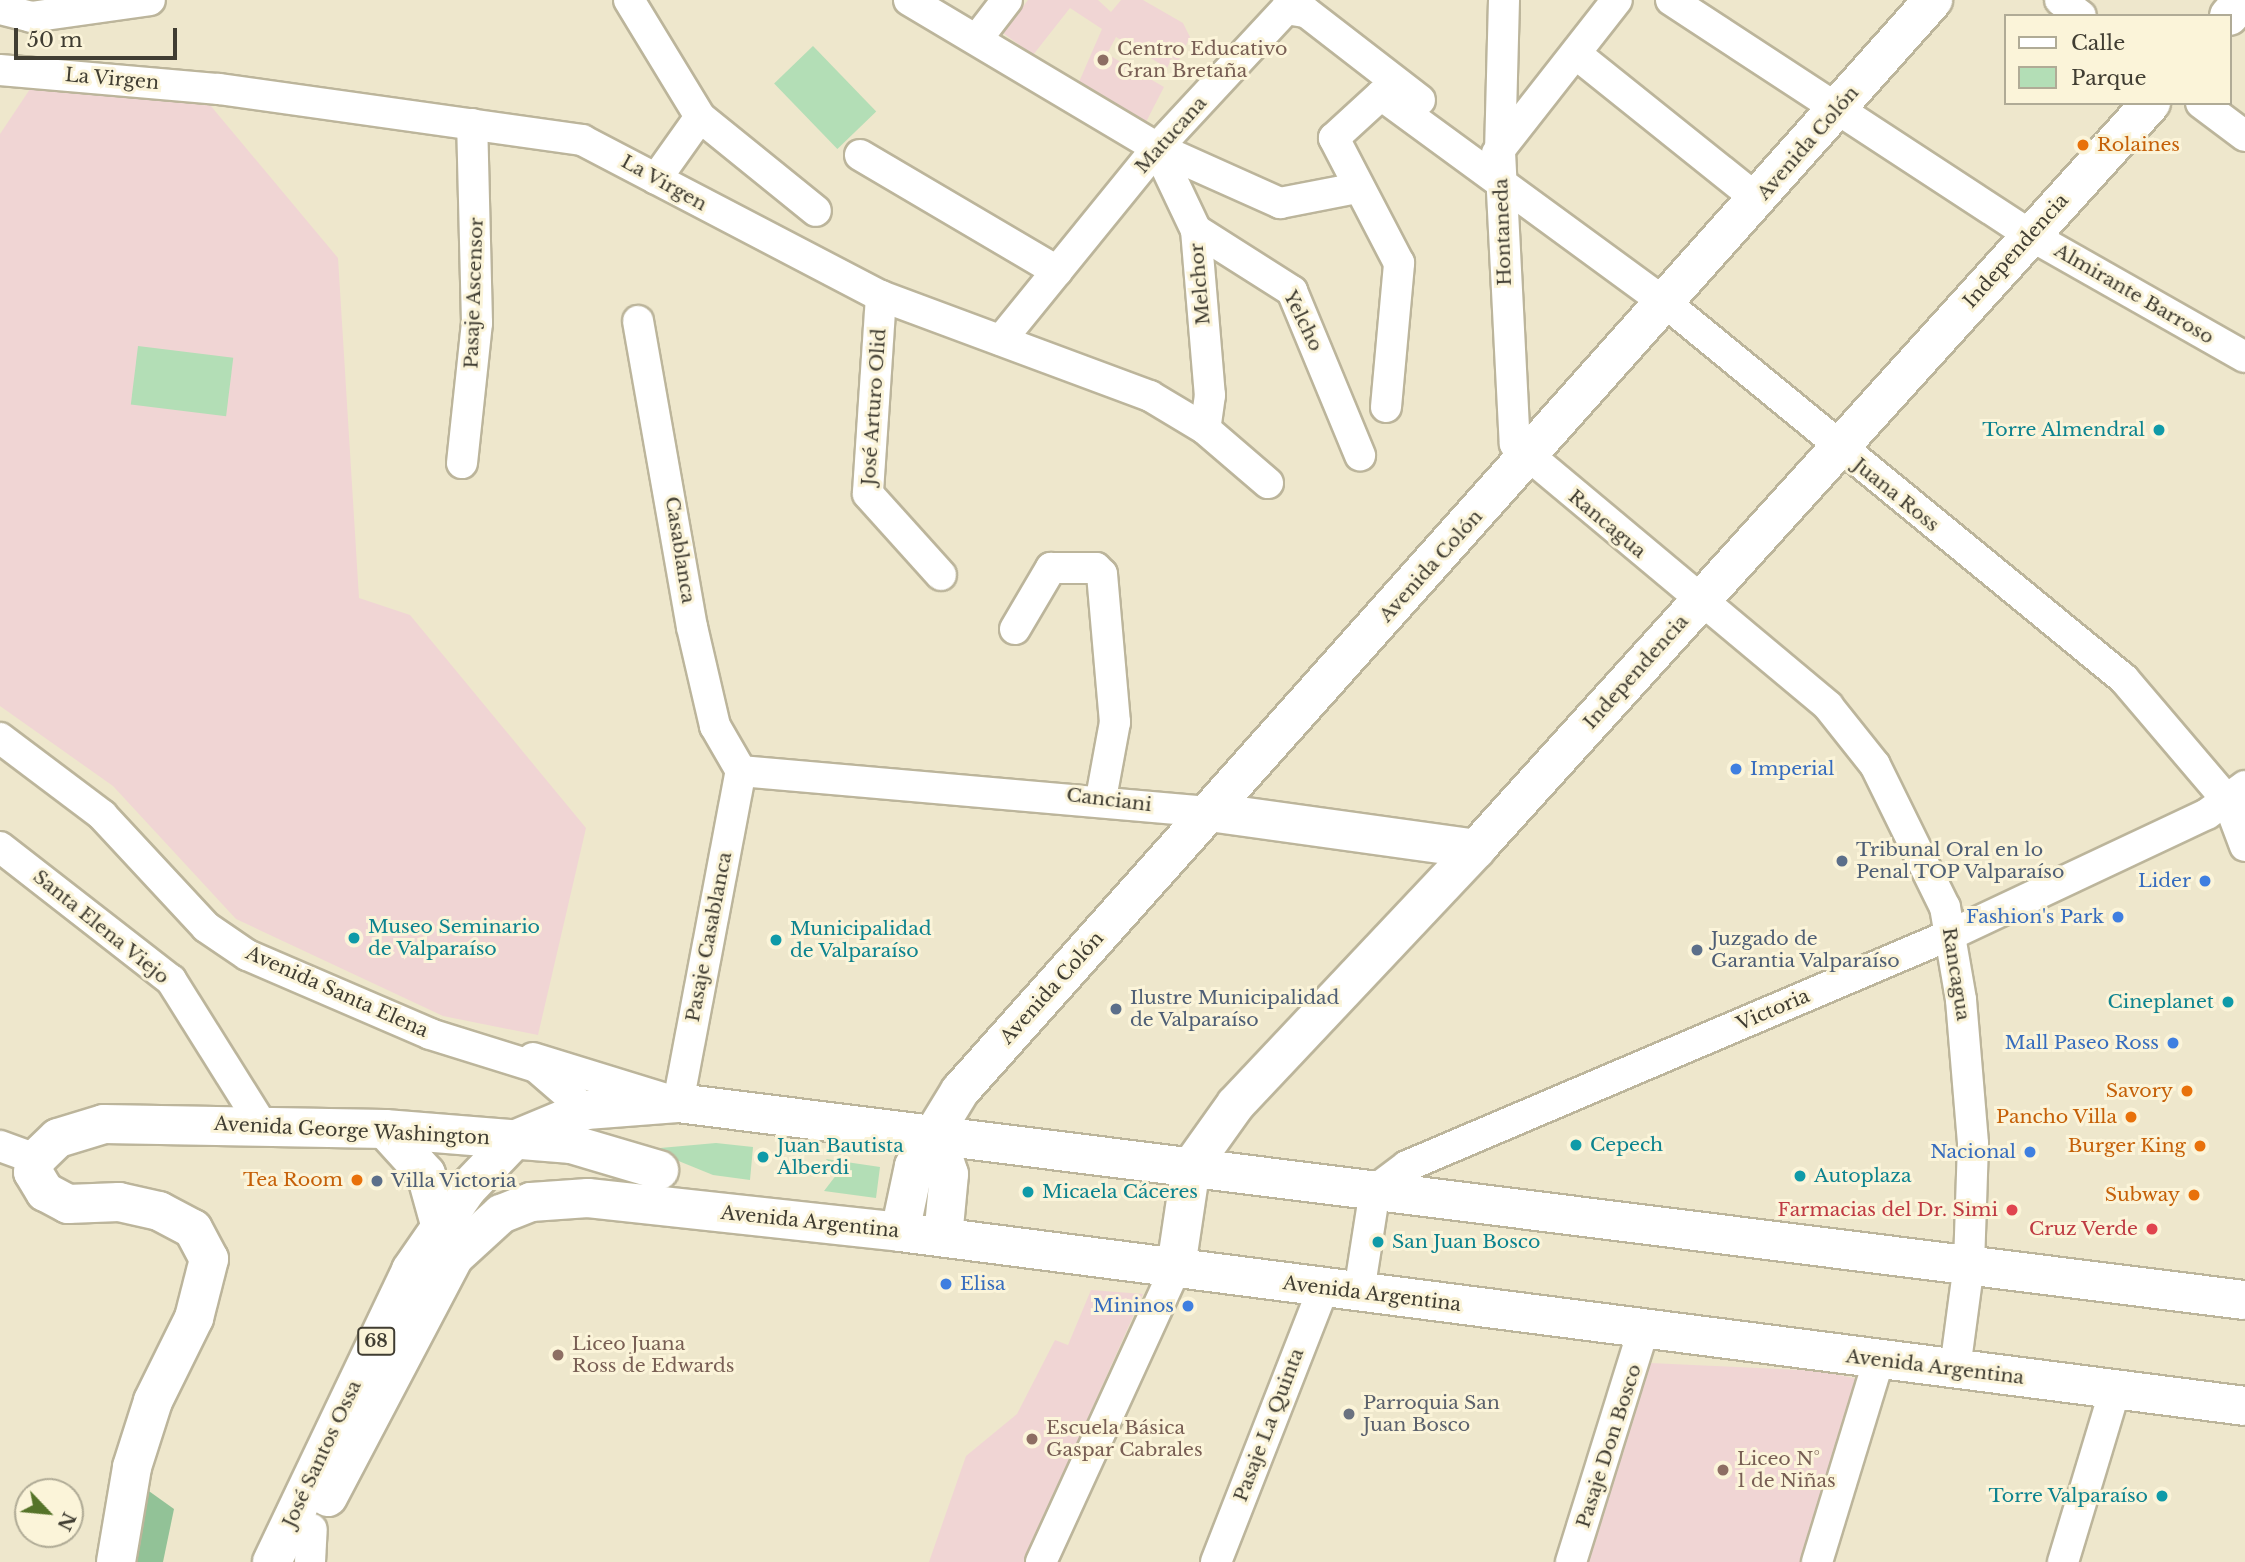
<!DOCTYPE html>
<meta charset="utf-8">
<style>
body{margin:0}
#map{position:relative;width:2245px;height:1562px;overflow:hidden;background:#eee7cc;font-family:"Libre Baskerville",serif}
div>[style]{position:absolute}
[style*='--x']{left:calc(var(--x)*1px);top:calc(var(--y)*1px);width:calc(var(--w)*1px);rotate:calc(var(--a)*1deg)}
.education>*{inset:0;background:#f0d5d4}
.green>*{inset:0;background:#b3deb6;transform-origin:0 0}
.forest>*{inset:0;background:#92c297}
.roads{filter:drop-shadow(2px 0 #bcb59b) drop-shadow(-2px 0 #bcb59b) drop-shadow(0 2px #bcb59b) drop-shadow(0 -2px #bcb59b)}
.minor>*{height:30px;margin:-15px;padding:0 15px;transform-origin:15px;border-radius:15px;background:#fff}
.major>*{height:38px;margin:-19px;padding:0 19px;transform-origin:19px;border-radius:19px;background:#fff}
.highway>*{height:38px;margin:-19px;padding:0 19px;transform-origin:19px;border-radius:19px;background:#fff}
.dots>*{width:19px;height:19px;translate:-50% -50%;box-sizing:border-box;border:4px solid #fbf4d9;border-radius:50%}
span{translate:-50% -50%;white-space:nowrap;text-align:center;line-height:1.15;-webkit-text-stroke:6px #fbf4d9;paint-order:stroke}
.shield-label span{padding:2px 5px;background:#fbf4d9;border:2px solid;border-radius:5px;-webkit-text-stroke-width:0}
.shield-label{font-size:18px;color:#403d32;font-weight:700}
.education-label{font-size:19px;color:#785e54}
.left{translate:0 -50%;text-align:left}
.street-label{font-size:19px;color:#403d32}
.food-label{font-size:19px;color:#c56008}
.right{translate:-100% -50%;text-align:right}
.culture-label{font-size:19px;color:#0d838f}
.shop-label{font-size:19px;color:#366cbe}
.service-label{font-size:19px;color:#4e5e75}
.health-label{font-size:19px;color:#be3a42}
.worship-label{font-size:19px;color:#5b616d}
.legend{position:absolute;left:2004px;top:14px;width:228px;height:91px;box-sizing:border-box;background:#fbf4d9;border:2px solid #b0ab96;margin:0;padding:9px 12px;list-style:none;font-size:21px;color:#403d32}
.legend li{display:flex;align-items:center;gap:14px;height:35px}
.legend b{width:35px;border:2px solid #b0ab96}
.north{position:absolute;left:14px;top:1478px;width:70px;height:70px;box-sizing:border-box;background:#fbf4d9;border:2px solid #b0ab96;border-radius:50%;rotate:116deg;font-size:19px;font-weight:700;line-height:28px;text-align:center;color:#403d32}
.north::after{content:'';display:block;margin:auto;width:24px;height:32px;background:#557329;clip-path:polygon(50% 0,100% 100%,50% 72%,0 100%)}
.scale{position:absolute;left:14px;top:28px;width:163px;height:32px;box-sizing:border-box;border:4px solid #403d32;border-top:0;padding-left:9px;font-size:21px;line-height:24px;white-space:nowrap;color:#403d32;-webkit-text-stroke:5px #fbf4d9;paint-order:stroke}
</style>
<div id="map">
<div class="education">
<div style="clip-path:polygon(1028px 0,1098px 0,1111px 12px,1121px 0,1143px 0,1183px 23px,1190px 37px,1178px 62px,1172px 58px,1167px 68px,1116px 37px,1107px 54px,1164px 87px,1146px 122px,1079px 82px,1102px 29px,1070px 8px,1033px 55px,1003px 33px)"></div>
<div style="clip-path:polygon(32px 86px,200px 93px,338px 258px,359px 598px,410px 615px,586px 828px,538px 1035px,443px 1016px,236px 919px,113px 786px,0 706px,0 134px)"></div>
<div style="clip-path:polygon(1091px 1290px,1143px 1294px,1024px 1562px,929px 1562px,966px 1456px,1017px 1414px,1055px 1340px,1068px 1345px)"></div>
<div style="clip-path:polygon(1650px 1363px,1820px 1371px,1858px 1379px,1801px 1562px,1589px 1562px)"></div>
</div>
<div class="green">
<div style="left:813px;top:46px;width:91px;height:54px;rotate:46deg"></div>
<div style="left:138px;top:346px;width:96px;height:59px;rotate:7deg"></div>
<div style="clip-path:polygon(716px 1143px,753px 1147px,750px 1180px,713px 1175px,649px 1149px)"></div>
<div style="clip-path:polygon(826px 1159px,880px 1167px,876px 1198px,824px 1191px,837px 1174px)"></div>
</div>
<div class="forest">
<div style="clip-path:polygon(146px 1489px,174px 1509px,163px 1562px,132px 1562px)"></div>
</div>
<div class="roads">
<div class="minor">
<div style="--x:629;--y:0;--w:137;--a:58.7"></div>
<div style="--x:700;--y:117;--w:76;--a:125.4"></div>
<div style="--x:909;--y:0;--w:289;--a:30.8"></div>
<div style="--x:1157;--y:148;--w:135;--a:24.1"></div>
<div style="--x:1280;--y:203;--w:78;--a:-11"></div>
<div style="--x:1504;--y:0;--w:152;--a:91.5"></div>
<div style="--x:1500;--y:152;--w:292;--a:87.1"></div>
<div style="--x:1515;--y:444;--w:408;--a:39.9"></div>
<div style="--x:1828;--y:706;--w:75;--a:51.5"></div>
<div style="--x:1875;--y:765;--w:158;--a:63.8"></div>
<div style="--x:1945;--y:907;--w:94;--a:80.2"></div>
<div style="--x:1961;--y:1000;--w:144;--a:85.2"></div>
<div style="--x:1973;--y:1144;--w:120;--a:91.9"></div>
<div style="--x:1969;--y:1264;--w:106;--a:97.6"></div>
<div style="--x:1671;--y:0;--w:429;--a:33.2"></div>
<div style="--x:2030;--y:235;--w:247;--a:29.6"></div>
<div style="--x:2060;--y:0;--w:26;--a:37"></div>
<div style="--x:0;--y:9;--w:32;--a:14"></div>
<div style="--x:31;--y:17;--w:120;--a:-8.1"></div>
<div style="--x:977;--y:39;--w:49;--a:-52.4"></div>
<div style="--x:1576;--y:54;--w:233;--a:38.7"></div>
<div style="--x:0;--y:70;--w:220;--a:5"></div>
<div style="--x:219;--y:89;--w:367;--a:8"></div>
<div style="--x:582;--y:140;--w:337;--a:27.6"></div>
<div style="--x:881;--y:296;--w:287;--a:20.4"></div>
<div style="--x:1150;--y:396;--w:64;--a:31"></div>
<div style="--x:1205;--y:429;--w:83;--a:40.6"></div>
<div style="--x:2201;--y:103;--w:55;--a:36.9"></div>
<div style="--x:700;--y:117;--w:149;--a:39"></div>
<div style="--x:1157;--y:148;--w:91;--a:64.6"></div>
<div style="--x:1196;--y:230;--w:166;--a:85.2"></div>
<div style="--x:1210;--y:395;--w:34;--a:98"></div>
<div style="--x:1497;--y:153;--w:194;--a:-51.9"></div>
<div style="--x:860;--y:155;--w:229;--a:30.5"></div>
<div style="--x:1196;--y:230;--w:114;--a:32.4"></div>
<div style="--x:1292;--y:291;--w:178;--a:67.5"></div>
<div style="--x:881;--y:296;--w:198;--a:93.8"></div>
<div style="--x:868;--y:494;--w:109;--a:48"></div>
<div style="--x:638;--y:321;--w:311;--a:80"></div>
<div style="--x:692;--y:627;--w:102;--a:76.9"></div>
<div style="--x:715;--y:726;--w:52;--a:60"></div>
<div style="--x:1001;--y:340;--w:247;--a:-50.9"></div>
<div style="--x:1157;--y:148;--w:190;--a:-47.1"></div>
<div style="--x:1286;--y:9;--w:20;--a:9"></div>
<div style="--x:1306;--y:12;--w:144;--a:37.7"></div>
<div style="--x:1386;--y:407;--w:145;--a:-84.8"></div>
<div style="--x:1399;--y:263;--w:141;--a:-117.5"></div>
<div style="--x:1334;--y:138;--w:64;--a:-42.5"></div>
<div style="--x:1381;--y:95;--w:354;--a:36.2"></div>
<div style="--x:1667;--y:304;--w:591;--a:39.37"></div>
<div style="--x:2124;--y:679;--w:160;--a:49.6"></div>
<div style="--x:2228;--y:801;--w:48;--a:69.3"></div>
<div style="--x:462;--y:463;--w:141;--a:-83.9"></div>
<div style="--x:477;--y:323;--w:199;--a:-91.4"></div>
<div style="--x:1015;--y:629;--w:71;--a:-59.5"></div>
<div style="--x:1051;--y:568;--w:45;--a:0"></div>
<div style="--x:1096;--y:568;--w:8;--a:45"></div>
<div style="--x:1102;--y:574;--w:149;--a:85"></div>
<div style="--x:1115;--y:722;--w:77;--a:100.4"></div>
<div style="--x:0;--y:738;--w:128;--a:37"></div>
<div style="--x:102;--y:815;--w:153;--a:47.1"></div>
<div style="--x:206;--y:927;--w:50;--a:34.3"></div>
<div style="--x:247;--y:955;--w:199;--a:23.3"></div>
<div style="--x:430;--y:1034;--w:111;--a:17.3"></div>
<div style="--x:536;--y:1067;--w:66;--a:40.7"></div>
<div style="--x:741;--y:771;--w:471;--a:5"></div>
<div style="--x:0;--y:847;--w:217;--a:37.9"></div>
<div style="--x:171;--y:980;--w:168;--a:57.9"></div>
<div style="--x:533;--y:1058;--w:152;--a:17.2"></div>
<div style="--x:678;--y:1103;--w:338;--a:-79.3"></div>
<div style="--x:0;--y:1146;--w:38;--a:20"></div>
<div style="--x:1359;--y:1292;--w:103;--a:-81.1"></div>
<div style="--x:1375;--y:1190;--w:40;--a:-37"></div>
<div style="--x:1407;--y:1166;--w:592;--a:-23.06"></div>
<div style="--x:1952;--y:934;--w:282;--a:-25.2"></div>
<div style="--x:2207;--y:814;--w:47;--a:-36.4"></div>
<div style="--x:310;--y:1562;--w:33;--a:-87"></div>
<div style="--x:1041;--y:1562;--w:324;--a:-65.4"></div>
<div style="--x:1216;--y:1562;--w:293;--a:-68.6"></div>
<div style="--x:1571;--y:1562;--w:245;--a:-72.7"></div>
<div style="--x:1817;--y:1562;--w:212;--a:-73"></div>
<div style="--x:2063;--y:1562;--w:180;--a:-73.2"></div>
</div>
<div class="major">
<div style="--x:2229;--y:16;--w:21;--a:-49"></div>
<div style="--x:1210;--y:812;--w:269;--a:7.9"></div>
<div style="--x:936;--y:1136;--w:40;--a:71.1"></div>
<div style="--x:949;--y:1174;--w:63;--a:95.4"></div>
<div style="--x:514;--y:1140;--w:78;--a:-22.6"></div>
<div style="--x:586;--y:1110;--w:92;--a:-4.4"></div>
<div style="--x:678;--y:1103;--w:1579;--a:7.17"></div>
<div style="--x:501;--y:1214;--w:32;--a:-22"></div>
<div style="--x:531;--y:1202;--w:57;--a:-4"></div>
<div style="--x:588;--y:1198;--w:314;--a:6.2"></div>
<div style="--x:900;--y:1232;--w:1356;--a:7.37"></div>
<div style="--x:900;--y:1232;--w:67;--a:-78"></div>
<div style="--x:914;--y:1166;--w:88;--a:-58.5"></div>
<div style="--x:960;--y:1091;--w:1462;--a:-48.27"></div>
<div style="--x:1176;--y:1267;--w:101;--a:-81.5"></div>
<div style="--x:1191;--y:1167;--w:77;--a:-54.5"></div>
<div style="--x:1236;--y:1104;--w:350;--a:-46.7"></div>
<div style="--x:1476;--y:849;--w:1006;--a:-47.86"></div>
<div style="--x:116;--y:1562;--w:96;--a:-80.4"></div>
<div style="--x:132;--y:1467;--w:69;--a:-72.3"></div>
<div style="--x:153;--y:1401;--w:93;--a:-63.7"></div>
<div style="--x:194;--y:1318;--w:61;--a:-75.7"></div>
<div style="--x:209;--y:1259;--w:34;--a:-118"></div>
<div style="--x:193;--y:1229;--w:38;--a:-152"></div>
<div style="--x:159;--y:1211;--w:41;--a:-167.3"></div>
<div style="--x:119;--y:1202;--w:51;--a:177.8"></div>
<div style="--x:68;--y:1204;--w:26;--a:-152"></div>
<div style="--x:45;--y:1192;--w:23;--a:-121"></div>
<div style="--x:33;--y:1172;--w:13;--a:-77"></div>
<div style="--x:36;--y:1159;--w:30;--a:-44"></div>
<div style="--x:58;--y:1138;--w:48;--a:-16.9"></div>
<div style="--x:104;--y:1124;--w:281;--a:1"></div>
<div style="--x:385;--y:1129;--w:187;--a:4.6"></div>
<div style="--x:571;--y:1144;--w:92;--a:16.5"></div>
</div>
<div class="highway">
<div style="--x:385;--y:1129;--w:61;--a:47.7"></div>
<div style="--x:426;--y:1174;--w:52;--a:74.4"></div>
<div style="--x:328;--y:1497;--w:271;--a:-62.3"></div>
<div style="--x:454;--y:1257;--w:64;--a:-42.5"></div>
<div style="--x:272;--y:1562;--w:323;--a:-64.5"></div>
<div style="--x:411;--y:1270;--w:98;--a:-55.3"></div>
<div style="--x:467;--y:1189;--w:68;--a:-46.2"></div>
</div>
</div>
<div class="dots">
<div style="left:1103px;top:60px;background:#8d6e63"></div>
<div style="left:2083px;top:145px;background:#e8710a"></div>
<div style="left:2159px;top:430px;background:#0f9aa8"></div>
<div style="left:1736px;top:769px;background:#3f7fe0"></div>
<div style="left:1842px;top:861px;background:#5c6f8a"></div>
<div style="left:2205px;top:881px;background:#3f7fe0"></div>
<div style="left:2118px;top:917px;background:#3f7fe0"></div>
<div style="left:354px;top:938px;background:#0f9aa8"></div>
<div style="left:776px;top:940px;background:#0f9aa8"></div>
<div style="left:1697px;top:950px;background:#5c6f8a"></div>
<div style="left:2228px;top:1002px;background:#0f9aa8"></div>
<div style="left:1116px;top:1009px;background:#5c6f8a"></div>
<div style="left:2173px;top:1043px;background:#3f7fe0"></div>
<div style="left:2187px;top:1091px;background:#e8710a"></div>
<div style="left:2131px;top:1117px;background:#e8710a"></div>
<div style="left:1576px;top:1145px;background:#0f9aa8"></div>
<div style="left:2200px;top:1146px;background:#e8710a"></div>
<div style="left:2030px;top:1152px;background:#3f7fe0"></div>
<div style="left:763px;top:1157px;background:#0f9aa8"></div>
<div style="left:1800px;top:1176px;background:#0f9aa8"></div>
<div style="left:357px;top:1180px;background:#e8710a"></div>
<div style="left:377px;top:1181px;background:#5c6f8a"></div>
<div style="left:1028px;top:1192px;background:#0f9aa8"></div>
<div style="left:2194px;top:1195px;background:#e8710a"></div>
<div style="left:2012px;top:1210px;background:#e0444e"></div>
<div style="left:2152px;top:1229px;background:#e0444e"></div>
<div style="left:1378px;top:1242px;background:#0f9aa8"></div>
<div style="left:946px;top:1284px;background:#3f7fe0"></div>
<div style="left:1188px;top:1306px;background:#3f7fe0"></div>
<div style="left:558px;top:1355px;background:#8d6e63"></div>
<div style="left:1349px;top:1414px;background:#6b7280"></div>
<div style="left:1032px;top:1439px;background:#8d6e63"></div>
<div style="left:1723px;top:1470px;background:#8d6e63"></div>
<div style="left:2162px;top:1496px;background:#0f9aa8"></div>
</div>
<div class="shield-label">
<span style="left:376px;top:1341px">68</span>
</div>
<div class="education-label">
<span class="left" style="left:1117px;top:60px">Centro Educativo<br>Gran Bretaña</span>
<span class="left" style="left:572px;top:1355px">Liceo Juana<br>Ross de Edwards</span>
<span class="left" style="left:1046px;top:1439px">Escuela Básica<br>Gaspar Cabrales</span>
<span class="left" style="left:1737px;top:1470px">Liceo N°<br>1 de Niñas</span>
</div>
<div class="street-label">
<span style="left:112px;top:79px;rotate:5deg">La Virgen</span>
<span style="left:1171px;top:135px;rotate:-48deg">Matucana</span>
<span style="left:1808px;top:143px;rotate:-49deg">Avenida Colón</span>
<span style="left:664px;top:183px;rotate:29deg">La Virgen</span>
<span style="left:1503px;top:232px;rotate:-92deg">Hontaneda</span>
<span style="left:2016px;top:251px;rotate:-48deg">Independencia</span>
<span style="left:1200px;top:284px;rotate:-95deg">Melchor</span>
<span style="left:474px;top:293px;rotate:-88deg">Pasaje Ascensor</span>
<span style="left:2134px;top:294px;rotate:30deg">Almirante Barroso</span>
<span style="left:1303px;top:321px;rotate:64deg">Yelcho</span>
<span style="left:874px;top:407px;rotate:-86deg">José Arturo Olid</span>
<span style="left:1896px;top:495px;rotate:39deg">Juana Ross</span>
<span style="left:1607px;top:524px;rotate:40deg">Rancagua</span>
<span style="left:680px;top:550px;rotate:81deg">Casablanca</span>
<span style="left:1431px;top:566px;rotate:-48deg">Avenida Colón</span>
<span style="left:1636px;top:672px;rotate:-48deg">Independencia</span>
<span style="left:1109px;top:800px;rotate:7deg">Canciani</span>
<span style="left:101px;top:927px;rotate:39deg">Santa Elena Viejo</span>
<span style="left:709px;top:937px;rotate:-79deg">Pasaje Casablanca</span>
<span style="left:1956px;top:974px;rotate:81deg">Rancagua</span>
<span style="left:1052px;top:988px;rotate:-48deg">Avenida Colón</span>
<span style="left:337px;top:992px;rotate:24deg">Avenida Santa Elena</span>
<span style="left:1773px;top:1010px;rotate:-23deg">Victoria</span>
<span style="left:352px;top:1131px;rotate:3deg">Avenida George Washington</span>
<span style="left:810px;top:1222px;rotate:6deg">Avenida Argentina</span>
<span style="left:1372px;top:1294px;rotate:7deg">Avenida Argentina</span>
<span style="left:1935px;top:1367px;rotate:7deg">Avenida Argentina</span>
<span style="left:1269px;top:1425px;rotate:-69deg">Pasaje La Quinta</span>
<span style="left:1609px;top:1446px;rotate:-72deg">Pasaje Don Bosco</span>
<span style="left:322px;top:1454px;rotate:-65deg">José Santos Ossa</span>
</div>
<div class="food-label">
<span class="left" style="left:2097px;top:145px">Rolaines</span>
<span class="right" style="left:2173px;top:1091px">Savory</span>
<span class="right" style="left:2117px;top:1117px">Pancho Villa</span>
<span class="right" style="left:2186px;top:1146px">Burger King</span>
<span class="right" style="left:343px;top:1180px">Tea Room</span>
<span class="right" style="left:2180px;top:1195px">Subway</span>
</div>
<div class="culture-label">
<span class="right" style="left:2145px;top:430px">Torre Almendral</span>
<span class="left" style="left:368px;top:938px">Museo Seminario<br>de Valparaíso</span>
<span class="left" style="left:790px;top:940px">Municipalidad<br>de Valparaíso</span>
<span class="right" style="left:2214px;top:1002px">Cineplanet</span>
<span class="left" style="left:1590px;top:1145px">Cepech</span>
<span class="left" style="left:777px;top:1157px">Juan Bautista<br>Alberdi</span>
<span class="left" style="left:1814px;top:1176px">Autoplaza</span>
<span class="left" style="left:1042px;top:1192px">Micaela Cáceres</span>
<span class="left" style="left:1392px;top:1242px">San Juan Bosco</span>
<span class="right" style="left:2148px;top:1496px">Torre Valparaíso</span>
</div>
<div class="shop-label">
<span class="left" style="left:1750px;top:769px">Imperial</span>
<span class="right" style="left:2191px;top:881px">Lider</span>
<span class="right" style="left:2104px;top:917px">Fashion's Park</span>
<span class="right" style="left:2159px;top:1043px">Mall Paseo Ross</span>
<span class="right" style="left:2016px;top:1152px">Nacional</span>
<span class="left" style="left:960px;top:1284px">Elisa</span>
<span class="right" style="left:1174px;top:1306px">Mininos</span>
</div>
<div class="service-label">
<span class="left" style="left:1856px;top:861px">Tribunal Oral en lo<br>Penal TOP Valparaíso</span>
<span class="left" style="left:1711px;top:950px">Juzgado de<br>Garantia Valparaíso</span>
<span class="left" style="left:1130px;top:1009px">Ilustre Municipalidad<br>de Valparaíso</span>
<span class="left" style="left:391px;top:1181px">Villa Victoria</span>
</div>
<div class="health-label">
<span class="right" style="left:1998px;top:1210px">Farmacias del Dr. Simi</span>
<span class="right" style="left:2138px;top:1229px">Cruz Verde</span>
</div>
<div class="worship-label">
<span class="left" style="left:1363px;top:1414px">Parroquia San<br>Juan Bosco</span>
</div>
<ul class="legend">
<li><b style="height:9px;background:#fff"></b>Calle</li>
<li><b style="height:19px;background:#b3deb6"></b>Parque</li>
</ul>
<div class="north">N</div>
<div class="scale">50 m</div>
</div>
